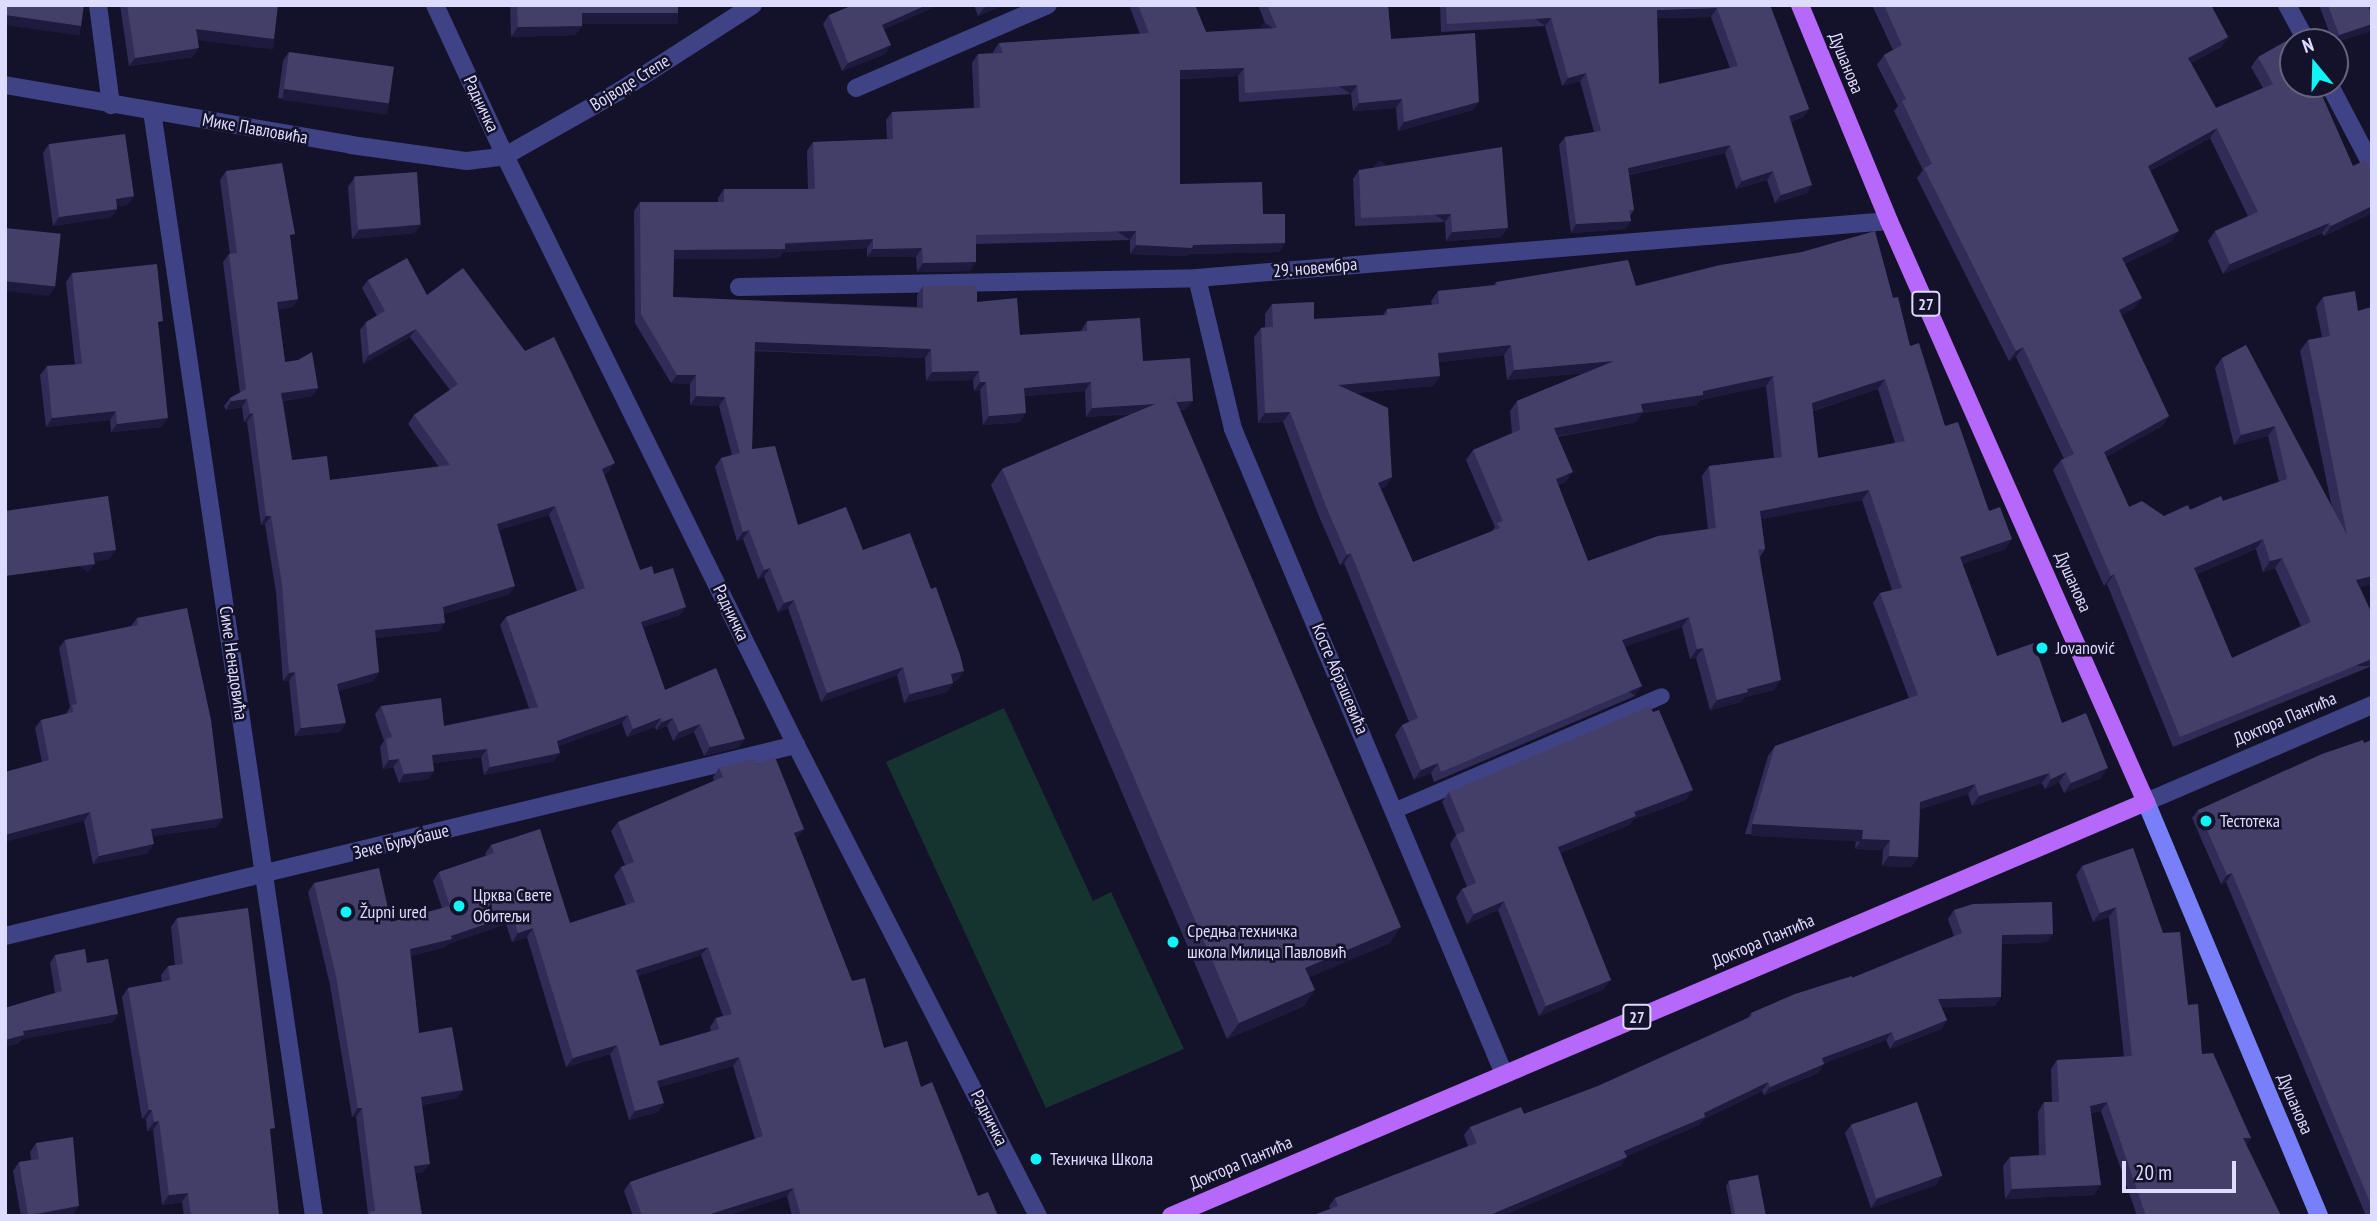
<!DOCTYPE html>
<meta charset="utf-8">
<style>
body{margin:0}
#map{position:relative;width:2377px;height:1221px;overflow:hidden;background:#14122a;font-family:"PT Sans Narrow",sans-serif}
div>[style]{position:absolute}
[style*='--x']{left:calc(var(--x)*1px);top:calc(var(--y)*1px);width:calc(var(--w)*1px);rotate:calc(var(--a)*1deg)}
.green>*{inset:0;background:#15332f}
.service>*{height:16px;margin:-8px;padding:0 8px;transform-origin:8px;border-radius:8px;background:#3f4386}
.minor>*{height:18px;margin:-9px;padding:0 9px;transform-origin:9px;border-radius:9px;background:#3f4386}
.tertiary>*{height:18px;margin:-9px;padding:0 9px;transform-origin:9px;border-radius:9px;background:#3f4386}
.secondary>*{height:18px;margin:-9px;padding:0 9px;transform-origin:9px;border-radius:9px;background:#7780f9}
.primary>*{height:18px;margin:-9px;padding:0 9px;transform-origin:9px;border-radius:9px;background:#b568f9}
.wall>*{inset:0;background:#302c57}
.shaded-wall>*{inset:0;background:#1d1a3d;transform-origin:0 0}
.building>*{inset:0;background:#433f69;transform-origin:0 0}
.dots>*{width:19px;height:19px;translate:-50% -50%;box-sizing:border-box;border:4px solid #14122a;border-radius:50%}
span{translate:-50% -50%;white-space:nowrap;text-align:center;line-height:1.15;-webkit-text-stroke:5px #14122a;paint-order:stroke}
.shield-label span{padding:2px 5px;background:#14122a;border:2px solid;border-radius:5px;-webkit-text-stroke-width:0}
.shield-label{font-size:16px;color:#dddcfe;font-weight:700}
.street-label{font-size:18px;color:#dddcfe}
.poi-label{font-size:18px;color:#dddcfe}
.left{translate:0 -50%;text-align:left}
.frame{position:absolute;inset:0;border:7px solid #dddcfe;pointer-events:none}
.north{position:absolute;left:2279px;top:28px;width:70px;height:70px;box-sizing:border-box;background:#14122a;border:2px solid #64637f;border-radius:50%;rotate:341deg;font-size:19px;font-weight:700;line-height:28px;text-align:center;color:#dddcfe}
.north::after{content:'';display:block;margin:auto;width:24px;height:32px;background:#10f4f5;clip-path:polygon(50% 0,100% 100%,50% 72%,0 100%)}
.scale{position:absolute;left:2122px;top:1161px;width:114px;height:32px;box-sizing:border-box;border:4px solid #dddcfe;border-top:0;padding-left:9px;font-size:21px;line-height:24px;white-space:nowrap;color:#dddcfe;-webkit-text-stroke:5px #14122a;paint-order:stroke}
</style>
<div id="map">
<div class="green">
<div style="clip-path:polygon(1004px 708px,1093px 901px,1111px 892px,1184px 1049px,1046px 1108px,886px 762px)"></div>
</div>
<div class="service">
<div style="--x:1396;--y:810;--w:289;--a:-23.2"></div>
</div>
<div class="minor">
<div style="--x:98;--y:5;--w:101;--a:82.6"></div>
<div style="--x:2287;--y:5;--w:42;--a:61.6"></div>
<div style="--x:2329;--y:84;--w:93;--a:62.3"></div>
<div style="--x:5;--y:85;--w:351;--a:9.8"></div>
<div style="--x:351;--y:145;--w:117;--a:7.9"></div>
<div style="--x:467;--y:161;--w:38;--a:-7"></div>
<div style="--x:505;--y:156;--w:133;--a:-29.6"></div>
<div style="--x:621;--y:90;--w:157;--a:-32.8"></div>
<div style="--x:856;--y:88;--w:209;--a:-23.4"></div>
<div style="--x:152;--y:111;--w:1117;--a:81.66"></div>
<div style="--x:1197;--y:278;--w:155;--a:76.6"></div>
<div style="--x:1233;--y:429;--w:700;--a:67.21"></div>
<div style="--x:739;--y:287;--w:458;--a:-1.1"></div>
<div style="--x:1197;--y:278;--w:694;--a:-4.71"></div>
<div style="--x:5;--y:936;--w:814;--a:-13.58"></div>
</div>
<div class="tertiary">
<div style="--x:435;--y:5;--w:166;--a:65.1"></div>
<div style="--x:505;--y:156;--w:657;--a:63.71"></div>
<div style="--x:796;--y:745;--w:530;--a:62.81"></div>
<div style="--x:2146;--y:802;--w:246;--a:-23.2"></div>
</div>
<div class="secondary">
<div style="--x:2146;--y:802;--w:449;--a:67.3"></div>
</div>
<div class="primary">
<div style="--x:1171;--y:1216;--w:1059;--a:-23.01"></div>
<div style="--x:2146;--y:802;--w:635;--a:-113.86"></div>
<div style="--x:1889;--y:221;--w:234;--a:-112.4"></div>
</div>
<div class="wall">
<div style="clip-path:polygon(120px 5px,278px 5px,268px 48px,198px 39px,193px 57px,129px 66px)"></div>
<div style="clip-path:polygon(510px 5px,678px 5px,672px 22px,582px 22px,582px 26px,575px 35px,511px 37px)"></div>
<div style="clip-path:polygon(974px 5px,1004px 5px,978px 16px)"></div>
<div style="clip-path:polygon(1129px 5px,1195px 5px,1206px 32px,1267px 28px,1258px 5px,1388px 5px,1391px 39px,1473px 110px,1398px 131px,1396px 108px,1353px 111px,1351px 94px,1239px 102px,1238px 76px,1180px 79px,1180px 184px,1263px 214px,1285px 243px,1279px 252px,1188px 254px,1186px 256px,1130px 254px,1130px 240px,976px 244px,970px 271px,917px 272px,916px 257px,867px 257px,867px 248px,783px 252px,779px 258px,674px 259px,673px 297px,917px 307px,917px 295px,923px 286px,977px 302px,1020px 335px,1081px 331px,1087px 321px,1143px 361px,1187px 409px,1180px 410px,1390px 943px,1309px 977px,1304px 1006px,1227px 1039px,991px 485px,1002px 469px,1132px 414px,1086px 417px,1085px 391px,1025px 396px,1020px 422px,983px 425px,980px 390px,974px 391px,973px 380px,926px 381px,925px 358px,754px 351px,752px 449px,798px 525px,863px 550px,958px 680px,953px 681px,953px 683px,947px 692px,904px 703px,897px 675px,821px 702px,788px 608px,778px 612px,764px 577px,758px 579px,743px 539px,737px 541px,715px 467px,721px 458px,732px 455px,719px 406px,690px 405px,690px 384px,671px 383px,635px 323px,634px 211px,640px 202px,718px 202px,718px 198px,724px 189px,808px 189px,807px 151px,813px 142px,887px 139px,886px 120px,892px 112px,974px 108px,972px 63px,978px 54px,994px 53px,993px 52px,999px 43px,1140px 34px)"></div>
<div style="clip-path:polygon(evenodd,1440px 5px,1770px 5px,1809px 109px,1803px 117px,1791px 122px,1807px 193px,1775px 203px,1767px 180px,1736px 189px,1725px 153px,1629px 175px,1634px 210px,1630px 216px,1631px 221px,1625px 229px,1571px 233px,1559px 145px,1565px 137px,1594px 132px,1580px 81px,1562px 86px,1545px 26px,1441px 32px,1440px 5px,1711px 17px,1730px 68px,1659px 84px,1657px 18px,1711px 17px)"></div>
<div style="clip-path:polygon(evenodd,1872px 5px,2211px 5px,2228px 37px,2221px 47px,2191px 63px,2216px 108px,2263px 88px,2251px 67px,2258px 57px,2353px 166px,2372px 173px,2372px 213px,2324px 236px,2322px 233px,2223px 274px,2208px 241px,2215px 231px,2248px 216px,2210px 138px,2150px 171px,2172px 241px,2124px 264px,2135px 308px,2121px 315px,2169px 416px,2162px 426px,2106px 457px,2129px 507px,2164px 516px,2223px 501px,2279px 482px,2268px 436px,2234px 445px,2215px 368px,2222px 358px,2246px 345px,2332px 508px,2300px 351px,2308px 340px,2322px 337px,2316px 307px,2323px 297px,2358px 311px,2372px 307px,2372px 584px,2360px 587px,2372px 614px,2372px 666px,2173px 747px,2107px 584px,2104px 586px,2053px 470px,2061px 460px,2064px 459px,2016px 357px,2009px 361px,1917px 178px,1923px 170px,1894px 111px,1898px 106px,1877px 65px,1884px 55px,1893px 50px,1872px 5px,2256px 549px,2263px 572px,2275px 568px,2301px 626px,2232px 658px,2197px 574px,2256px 549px)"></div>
<div style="clip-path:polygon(2319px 5px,2368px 5px,2372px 17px,2372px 27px,2368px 32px,2333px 42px)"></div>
<div style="clip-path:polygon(829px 15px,884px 30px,885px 54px,842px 71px,823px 24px)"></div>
<div style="clip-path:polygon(289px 52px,383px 112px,278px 98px,283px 61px)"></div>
<div style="clip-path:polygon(49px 144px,134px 196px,127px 205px,117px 206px,117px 209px,111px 217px,53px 226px,43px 153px)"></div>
<div style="clip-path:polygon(1359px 170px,1501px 237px,1446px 241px,1445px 222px,1355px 226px,1353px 179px)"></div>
<div style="clip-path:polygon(226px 171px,290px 241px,298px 299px,292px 307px,278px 309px,285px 362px,318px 388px,312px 396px,283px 401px,292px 460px,330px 480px,439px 467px,408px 424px,414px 415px,450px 390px,410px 337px,363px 364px,360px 330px,366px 322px,377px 316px,362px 288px,368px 280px,427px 295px,609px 471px,604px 474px,640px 570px,654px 574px,680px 615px,643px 627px,665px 690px,739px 747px,704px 756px,694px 732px,673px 741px,667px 726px,656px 730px,655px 727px,627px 737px,622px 723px,558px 746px,554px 761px,484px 775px,481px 757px,433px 763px,434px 771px,428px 779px,399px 783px,393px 767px,383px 769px,380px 747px,384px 741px,375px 714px,381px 706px,444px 726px,529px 708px,500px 625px,506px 617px,577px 591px,549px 515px,498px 530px,509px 594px,444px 614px,439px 631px,375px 638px,379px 672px,373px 681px,338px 691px,340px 732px,295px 736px,289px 681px,283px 681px,276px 592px,265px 524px,261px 525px,247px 422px,244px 422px,242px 407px,226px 410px,224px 406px,230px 398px,240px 393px,223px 262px,229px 254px,230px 254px,220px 180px)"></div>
<div style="clip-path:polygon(354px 178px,415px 233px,352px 239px,348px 187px)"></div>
<div style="clip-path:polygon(72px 273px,159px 328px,162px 427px,111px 432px,110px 420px,46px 427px,40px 375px,47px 366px,75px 365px,66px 282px)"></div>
<div style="clip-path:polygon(evenodd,1496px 282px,1636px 286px,1893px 298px,1910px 346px,1945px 426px,1989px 511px,2012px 539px,2005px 549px,1962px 564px,1997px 656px,2062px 723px,2101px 778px,2064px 793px,2059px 782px,2045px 789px,2042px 783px,1972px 806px,1968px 794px,1920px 809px,1918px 857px,1911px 867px,1882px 866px,1883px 850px,1855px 849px,1856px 840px,1745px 834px,1768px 756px,1775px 746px,1909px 698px,1873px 603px,1880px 593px,1892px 590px,1862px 500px,1761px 519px,1765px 549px,1760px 557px,1774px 690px,1744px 697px,1741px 702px,1710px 710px,1696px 658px,1690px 659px,1682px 627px,1625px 646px,1635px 696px,1434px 782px,1431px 773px,1414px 780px,1395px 735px,1402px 725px,1409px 722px,1344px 563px,1340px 565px,1318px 514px,1283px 422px,1258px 423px,1254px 337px,1261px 328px,1265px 327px,1265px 314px,1272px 304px,1314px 319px,1383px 315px,1387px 309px,1432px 305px,1431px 301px,1438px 291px,1494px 285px,1496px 282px,1504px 355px,1507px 380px,1585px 373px,1517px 401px,1510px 411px,1512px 433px,1473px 450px,1466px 460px,1495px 527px,1491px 532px,1413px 562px,1381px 489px,1385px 487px,1392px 477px,1355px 393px,1433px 386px,1440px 376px,1439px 362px,1504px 355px,1496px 282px,1766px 386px,1774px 458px,1709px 466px,1702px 476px,1708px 529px,1588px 561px,1558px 485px,1566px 482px,1557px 437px,1636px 422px,1642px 413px,1696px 405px,1700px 400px,1766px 386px,1496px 282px,1878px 389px,1895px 443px,1818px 458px,1813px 411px,1878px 389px)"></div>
<div style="clip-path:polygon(137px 618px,217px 827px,152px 836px,148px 853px,93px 864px,84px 821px,42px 762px,35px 728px,41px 720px,66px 714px,70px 707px,59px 648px,65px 640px,131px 626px)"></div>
<div style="clip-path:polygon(2372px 740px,2372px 1216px,2366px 1216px,2226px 882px,2221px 884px,2192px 818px,2198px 810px)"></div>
<div style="clip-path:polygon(evenodd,756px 764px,804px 829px,796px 839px,852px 981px,884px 1048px,921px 1087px,978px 1196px,998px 1216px,792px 1216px,787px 1196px,726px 1216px,633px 1216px,624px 1191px,630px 1182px,755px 1139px,733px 1066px,659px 1087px,658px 1112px,629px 1120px,610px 1054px,566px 1067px,527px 937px,512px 942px,506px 924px,448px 944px,445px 947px,411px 956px,419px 1033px,463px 1090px,457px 1098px,422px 1105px,423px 1172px,415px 1173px,422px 1216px,367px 1216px,368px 1214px,356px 1117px,352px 1117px,330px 985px,308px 892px,314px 883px,391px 922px,442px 908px,433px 881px,439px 872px,486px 856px,485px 854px,491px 845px,570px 923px,626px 905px,614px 876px,621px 867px,625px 865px,611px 831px,618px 822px,714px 781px,713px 777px,719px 768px,756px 764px,701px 955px,723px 1016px,716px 1018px,710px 1027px,711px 1031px,660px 1046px,638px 976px,701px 955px)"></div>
<div style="clip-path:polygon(1449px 792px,1686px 800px,1634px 819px,1629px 825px,1560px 853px,1604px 989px,1539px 1016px,1498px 910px,1467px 924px,1456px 898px,1462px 889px,1467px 887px,1450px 844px,1456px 835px,1442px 802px)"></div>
<div style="clip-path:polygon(2133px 848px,2188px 1005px,2202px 1054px,2251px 1138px,2246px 1145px,2281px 1216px,2137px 1216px,2101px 1111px,2091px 1113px,2094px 1195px,2005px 1199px,2003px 1166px,2010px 1157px,2039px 1155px,2038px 1112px,2044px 1102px,2052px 1102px,2051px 1069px,2057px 1060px,2124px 1057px,2109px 917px,2093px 922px,2076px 875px,2082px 866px)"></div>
<div style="clip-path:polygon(1954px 910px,2053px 934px,2047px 942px,2002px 944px,1995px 1006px,1941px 1007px,1947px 1020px,1941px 1029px,1890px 1049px,1886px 1040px,1824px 1063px,1818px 1073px,1764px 1095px,1762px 1091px,1704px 1119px,1699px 1125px,1626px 1156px,1621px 1166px,1330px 1209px,1329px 1206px,1335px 1198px,1468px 1146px,1464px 1135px,1470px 1127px,1524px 1114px,1598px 1086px,1748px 1018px,1751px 1013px,1852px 978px,1954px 936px,1948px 919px)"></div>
<div style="clip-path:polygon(177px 918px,270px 1135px,279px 1216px,184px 1216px,182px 1202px,162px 1205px,153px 1130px,147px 1131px,146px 1119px,142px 1119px,122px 997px,128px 988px,162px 982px,161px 975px,168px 966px,175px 965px,171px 927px)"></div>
<div style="clip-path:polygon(55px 955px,87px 963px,113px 1022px,22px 1039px,18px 1043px,5px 1047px,5px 1008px,55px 993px,50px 963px)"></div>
<div style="clip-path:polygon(1851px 1125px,1936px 1185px,1871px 1208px,1845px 1133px)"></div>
<div style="clip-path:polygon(36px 1143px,73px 1215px,21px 1216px,13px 1171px,19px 1162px,31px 1160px,30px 1152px)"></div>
<div style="clip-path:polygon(1729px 1181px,1766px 1216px,1732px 1216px,1726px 1186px)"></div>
</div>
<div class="shaded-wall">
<div style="clip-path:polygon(927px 5px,940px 5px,876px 33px,882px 25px)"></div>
<div style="clip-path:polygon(990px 5px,1004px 5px,978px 16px,984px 8px)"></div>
<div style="clip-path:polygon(1717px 8px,1711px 17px,1651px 18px,1657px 10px)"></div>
<div style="left:582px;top:13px;width:96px;height:11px"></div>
<div style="left:5px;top:15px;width:77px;height:10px;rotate:8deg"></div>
<div style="left:1551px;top:18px;width:10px;height:104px;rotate:127deg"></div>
<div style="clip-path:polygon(2372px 24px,2372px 27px,2368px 32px,2335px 43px,2334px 42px,2339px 35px)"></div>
<div style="clip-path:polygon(582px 26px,575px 35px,511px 37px,518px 27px)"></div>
<div style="left:196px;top:29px;width:79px;height:11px;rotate:7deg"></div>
<div style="clip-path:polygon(2228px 37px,2221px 47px,2181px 68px,2188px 58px)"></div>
<div style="clip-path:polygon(891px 45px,885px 54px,842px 71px,848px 63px)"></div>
<div style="clip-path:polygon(199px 48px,193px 57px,129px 66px,135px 58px)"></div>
<div style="clip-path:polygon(1244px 68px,1238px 76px,1174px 79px,1180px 70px)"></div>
<div style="clip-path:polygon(1586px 73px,1580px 81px,1562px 86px,1568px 78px)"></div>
<div style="left:1357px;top:85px;width:11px;height:112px;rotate:124deg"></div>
<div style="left:284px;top:89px;width:106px;height:11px;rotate:8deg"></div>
<div style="clip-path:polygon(1402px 99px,1396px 108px,1353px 111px,1359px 103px)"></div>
<div style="clip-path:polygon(1479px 102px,1473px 110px,1398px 131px,1404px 122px)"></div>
<div style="clip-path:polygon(1809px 109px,1803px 117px,1784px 125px,1789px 116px)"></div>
<div style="clip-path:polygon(2217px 128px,2210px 138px,2141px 176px,2148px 166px)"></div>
<div style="clip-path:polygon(1730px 145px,1725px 153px,1622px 176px,1628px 168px)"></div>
<div style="clip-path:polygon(1773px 171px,1767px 180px,1736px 189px,1742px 181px)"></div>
<div style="clip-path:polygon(1812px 185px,1807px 193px,1775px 203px,1781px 195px)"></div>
<div style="clip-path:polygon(134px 196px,127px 205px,110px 207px,116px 199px)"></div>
<div style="clip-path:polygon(2372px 206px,2372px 213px,2324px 236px,2331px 226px)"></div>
<div style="clip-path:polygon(117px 209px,111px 217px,53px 226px,59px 217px)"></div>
<div style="left:1451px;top:214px;width:10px;height:90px;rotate:127deg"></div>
<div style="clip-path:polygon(1631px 221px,1625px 229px,1571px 233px,1576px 224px)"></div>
<div style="clip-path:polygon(2329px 223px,2322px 233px,2223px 274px,2230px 264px)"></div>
<div style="clip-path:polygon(421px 225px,415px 233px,352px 239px,359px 230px)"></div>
<div style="clip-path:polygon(1508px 228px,1501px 237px,1446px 241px,1452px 232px)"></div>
<div style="left:1136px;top:231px;width:11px;height:160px;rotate:124deg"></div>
<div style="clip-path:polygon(2179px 231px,2172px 241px,2115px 268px,2122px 258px)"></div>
<div style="clip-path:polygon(873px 239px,867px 248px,783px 252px,779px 258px,668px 259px,674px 250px)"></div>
<div style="clip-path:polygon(1285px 243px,1279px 252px,1188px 254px,1186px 256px,1130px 254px,1136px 245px)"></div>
<div style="clip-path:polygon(922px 248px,916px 257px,867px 257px,873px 249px)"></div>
<div style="clip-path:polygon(976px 262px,970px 271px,917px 272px,923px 263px)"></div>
<div style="clip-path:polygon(5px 281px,55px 287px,49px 296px,5px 291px)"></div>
<div style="clip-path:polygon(2142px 298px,2135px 308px,2112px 320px,2119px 310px)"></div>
<div style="clip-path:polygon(298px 299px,292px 307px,271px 310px,277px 302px)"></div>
<div style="clip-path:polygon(416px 329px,410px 337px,363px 364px,369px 355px)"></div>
<div style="clip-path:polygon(755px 342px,931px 349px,925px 358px,749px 350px)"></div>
<div style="clip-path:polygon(1511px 345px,1504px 355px,1431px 363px,1438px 353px)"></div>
<div style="clip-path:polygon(2023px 347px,2016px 357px,2009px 361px,2016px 351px)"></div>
<div style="clip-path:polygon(1614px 361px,1607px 371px,1507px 380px,1514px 370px)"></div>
<div style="clip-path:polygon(979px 371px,973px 380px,926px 381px,932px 372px)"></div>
<div style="clip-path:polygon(677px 375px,696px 375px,690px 384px,671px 383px)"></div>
<div style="clip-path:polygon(1440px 376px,1433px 386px,1331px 395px,1338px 385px)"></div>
<div style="clip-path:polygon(1773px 376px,1766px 386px,1700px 400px,1696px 405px,1642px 413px,1636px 422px,1547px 438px,1554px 428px,1641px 404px)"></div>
<div style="clip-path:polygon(1885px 379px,1878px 389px,1805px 413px,1812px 403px)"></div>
<div style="clip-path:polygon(980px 382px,986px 382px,980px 390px,974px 391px)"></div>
<div style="clip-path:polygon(1091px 382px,1085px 391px,1018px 397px,1024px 388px)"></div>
<div style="clip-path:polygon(318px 388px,312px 396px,276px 402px,281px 393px)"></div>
<div style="clip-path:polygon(696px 396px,725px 397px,719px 406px,690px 405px)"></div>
<div style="clip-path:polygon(247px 399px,242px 407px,226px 410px,231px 401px)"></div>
<div style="clip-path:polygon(1193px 401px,1187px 409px,1086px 417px,1092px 408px)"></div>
<div style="clip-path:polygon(116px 411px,110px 420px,46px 427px,52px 418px)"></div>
<div style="clip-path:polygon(1290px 412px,1283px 422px,1258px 423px,1265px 413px)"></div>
<div style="clip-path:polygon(253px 413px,247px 422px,244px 422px,250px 414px)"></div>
<div style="clip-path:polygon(1026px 413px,1020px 422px,983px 425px,989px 416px)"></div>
<div style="clip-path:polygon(2169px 416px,2162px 426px,2097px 462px,2104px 452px)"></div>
<div style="clip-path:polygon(168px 418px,162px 427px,111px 432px,117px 424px)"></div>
<div style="clip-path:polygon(2275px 426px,2268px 436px,2234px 445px,2241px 435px)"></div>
<div style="clip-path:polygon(615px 463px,609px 471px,597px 477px,602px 469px)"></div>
<div style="clip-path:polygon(1573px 472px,1566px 482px,1549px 489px,1556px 479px)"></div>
<div style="clip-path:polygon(1392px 477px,1385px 487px,1371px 493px,1378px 483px)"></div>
<div style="clip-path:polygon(1869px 490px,1862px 500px,1753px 521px,1760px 511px)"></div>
<div style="clip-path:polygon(555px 506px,549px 515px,491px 533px,497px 524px)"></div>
<div style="clip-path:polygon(266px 516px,271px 516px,265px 524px,261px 525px)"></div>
<div style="clip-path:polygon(749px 530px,743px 539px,737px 541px,743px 532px)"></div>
<div style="clip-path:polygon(2012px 539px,2005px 549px,1953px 567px,1960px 557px)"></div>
<div style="clip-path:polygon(2263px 539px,2256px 549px,2187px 578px,2194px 568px)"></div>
<div style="clip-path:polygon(116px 550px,109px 560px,86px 563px,93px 553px)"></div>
<div style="clip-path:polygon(1351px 553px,1344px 563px,1340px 565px,1347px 555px)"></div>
<div style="clip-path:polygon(2282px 558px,2275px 568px,2263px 572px,2270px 561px)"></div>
<div style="left:95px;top:564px;width:11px;height:91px;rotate:128deg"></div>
<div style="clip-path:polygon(770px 568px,764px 577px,758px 579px,764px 570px)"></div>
<div style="clip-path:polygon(2114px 574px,2107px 584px,2104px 586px,2111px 576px)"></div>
<div style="clip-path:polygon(2372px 576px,2372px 584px,2349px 590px,2356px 580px)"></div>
<div style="clip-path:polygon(515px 586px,509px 594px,437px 616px,443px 607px)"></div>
<div style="clip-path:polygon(794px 600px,788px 608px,778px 612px,784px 603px)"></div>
<div style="clip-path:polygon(686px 607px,680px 615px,635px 630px,641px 622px)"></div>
<div style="clip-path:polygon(1689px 617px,1682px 627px,1616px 650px,1622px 640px)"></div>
<div style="clip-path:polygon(445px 623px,439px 631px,369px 639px,375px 630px)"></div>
<div style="clip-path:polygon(1703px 648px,1696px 658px,1690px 659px,1697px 649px)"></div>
<div style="left:2372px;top:659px;width:7px;height:207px;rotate:90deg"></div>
<div style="clip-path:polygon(903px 667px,897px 675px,821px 702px,827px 693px)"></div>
<div style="clip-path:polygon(964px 671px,958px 680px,945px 683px,951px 674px)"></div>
<div style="clip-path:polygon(295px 672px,289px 681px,283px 681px,289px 673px)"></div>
<div style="clip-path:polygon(379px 672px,373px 681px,331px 693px,337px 684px)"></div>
<div style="clip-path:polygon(1781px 680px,1774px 690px,1744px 697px,1741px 702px,1710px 710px,1717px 700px,1747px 689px)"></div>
<div style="clip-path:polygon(953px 683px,947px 692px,904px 703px,910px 694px)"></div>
<div style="left:1642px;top:686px;width:12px;height:219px;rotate:125deg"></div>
<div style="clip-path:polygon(628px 715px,622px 723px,551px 749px,557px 741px)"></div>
<div style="clip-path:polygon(661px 718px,655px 727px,627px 737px,633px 729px)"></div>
<div style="clip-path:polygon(673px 718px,667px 726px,656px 730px,662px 722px)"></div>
<div style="clip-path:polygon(346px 723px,340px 732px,295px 736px,301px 728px)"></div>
<div style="clip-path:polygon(700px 724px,694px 732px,673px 741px,679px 732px)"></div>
<div style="clip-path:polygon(745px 739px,739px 747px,704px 756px,710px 747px)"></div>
<div style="clip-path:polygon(487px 749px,481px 757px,427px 764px,432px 755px)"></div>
<div style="clip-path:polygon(560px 753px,554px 761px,484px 775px,490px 767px)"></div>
<div style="clip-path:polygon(399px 759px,393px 767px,383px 769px,389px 760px)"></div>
<div style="clip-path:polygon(1438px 763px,1431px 773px,1414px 780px,1421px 770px)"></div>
<div style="clip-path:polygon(2108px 768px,2101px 778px,2064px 793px,2071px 783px)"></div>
<div style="clip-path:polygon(434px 771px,428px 779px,399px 783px,404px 774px)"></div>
<div style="clip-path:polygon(2066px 772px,2059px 782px,2045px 789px,2051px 779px)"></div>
<div style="clip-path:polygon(2049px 773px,2042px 783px,1972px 806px,1979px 796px)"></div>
<div style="clip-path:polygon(1975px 784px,1968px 794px,1913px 812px,1920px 802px)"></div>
<div style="clip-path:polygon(1693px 790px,1686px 800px,1634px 819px,1629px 825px,1551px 857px,1558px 847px,1634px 812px)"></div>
<div style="clip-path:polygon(90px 812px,84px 821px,5px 842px,5px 835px)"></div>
<div style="clip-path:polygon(223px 818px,217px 827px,145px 837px,151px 829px)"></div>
<div style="left:1752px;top:824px;width:111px;height:12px;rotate:3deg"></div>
<div style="clip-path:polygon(804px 829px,797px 838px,788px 842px,794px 833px)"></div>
<div style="clip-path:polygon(1862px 839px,1890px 840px,1883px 850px,1855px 849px)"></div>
<div style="clip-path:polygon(154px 844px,148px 853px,93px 864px,99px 856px)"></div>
<div style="clip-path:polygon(1889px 856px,1918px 857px,1911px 867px,1882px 866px)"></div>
<div style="clip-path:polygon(2232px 873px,2226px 882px,2221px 884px,2227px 875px)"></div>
<div style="clip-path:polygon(1504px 901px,1498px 910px,1467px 924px,1474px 914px)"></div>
<div style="clip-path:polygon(2116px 907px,2109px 917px,2093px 922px,2100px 913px)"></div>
<div style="clip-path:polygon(512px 915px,506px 924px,448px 944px,445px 947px,404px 958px,410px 949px)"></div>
<div style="clip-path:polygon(1401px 927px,1390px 943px,1294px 984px,1305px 968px)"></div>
<div style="clip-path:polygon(533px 928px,527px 937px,512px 942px,518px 933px)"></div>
<div style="clip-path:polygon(2053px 934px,2047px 942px,1996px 944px,2002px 935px)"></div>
<div style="clip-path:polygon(708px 947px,701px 955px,630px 979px,636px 970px)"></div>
<div style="clip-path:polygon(1611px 980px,1604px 989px,1539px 1016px,1546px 1006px)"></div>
<div style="clip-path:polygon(1315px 990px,1304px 1006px,1227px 1039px,1239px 1023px)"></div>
<div style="clip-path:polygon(2001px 997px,1995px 1006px,1932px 1008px,1938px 999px)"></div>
<div style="clip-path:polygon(118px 1014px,113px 1022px,22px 1039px,18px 1043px,5px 1047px,5px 1040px,23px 1031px)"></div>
<div style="clip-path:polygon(1947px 1020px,1941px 1029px,1890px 1049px,1895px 1041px)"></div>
<div style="clip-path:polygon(1892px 1032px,1886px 1040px,1816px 1067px,1822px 1058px)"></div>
<div style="clip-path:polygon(617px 1045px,610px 1054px,566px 1067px,573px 1058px)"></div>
<div style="clip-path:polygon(739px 1057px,733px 1066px,651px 1089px,657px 1081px)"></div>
<div style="clip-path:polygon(1824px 1064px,1818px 1073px,1764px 1095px,1770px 1087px)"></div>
<div style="clip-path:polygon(1768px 1082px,1762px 1091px,1704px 1119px,1699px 1125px,1619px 1160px,1624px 1151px)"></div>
<div style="clip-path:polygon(463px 1090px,457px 1098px,415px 1106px,421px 1097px)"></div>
<div style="clip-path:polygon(2107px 1102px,2101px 1111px,2083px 1115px,2090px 1106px)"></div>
<div style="clip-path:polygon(664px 1103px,658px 1112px,629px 1120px,635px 1111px)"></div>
<div style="clip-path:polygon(358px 1108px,362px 1108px,356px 1117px,352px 1117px)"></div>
<div style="clip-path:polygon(149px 1110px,152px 1110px,146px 1119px,142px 1119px)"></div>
<div style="clip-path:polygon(159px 1121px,153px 1130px,147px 1131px,154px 1122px)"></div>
<div style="clip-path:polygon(2243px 1138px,2251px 1138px,2244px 1147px)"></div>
<div style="clip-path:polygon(1627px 1157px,1621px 1166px,1503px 1216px,1488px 1216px)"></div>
<div style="clip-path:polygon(430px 1164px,423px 1172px,408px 1174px,414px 1166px)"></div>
<div style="clip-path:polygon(1942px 1176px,1936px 1185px,1871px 1208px,1877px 1199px)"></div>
<div style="clip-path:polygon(2101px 1185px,2094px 1195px,2005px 1199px,2012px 1189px)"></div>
<div style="clip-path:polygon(793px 1188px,787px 1196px,726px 1216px,704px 1216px)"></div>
<div style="clip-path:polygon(188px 1193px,182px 1202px,162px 1205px,169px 1195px)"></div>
<div style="clip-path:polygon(79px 1206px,73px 1215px,28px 1216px)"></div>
</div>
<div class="building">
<div style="clip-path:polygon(5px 5px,84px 5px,81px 26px,5px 15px)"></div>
<div style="clip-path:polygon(127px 5px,278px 5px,274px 39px,196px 29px,199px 48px,135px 58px)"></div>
<div style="clip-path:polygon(517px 5px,678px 5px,678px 13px,582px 13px,582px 26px,518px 27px)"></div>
<div style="clip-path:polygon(853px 5px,927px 5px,882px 25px,891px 45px,848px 63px,829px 15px)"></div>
<div style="clip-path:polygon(1138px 5px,1195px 5px,1206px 32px,1277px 28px,1267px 5px,1388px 5px,1391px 39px,1475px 33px,1479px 102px,1404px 122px,1402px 99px,1359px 103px,1357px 85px,1245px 93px,1244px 68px,1180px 70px,1180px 184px,1262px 182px,1263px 214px,1285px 214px,1285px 243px,1193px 245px,1192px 248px,1136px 245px,1136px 231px,976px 235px,976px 262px,923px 263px,922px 248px,873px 249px,873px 239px,785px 243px,785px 249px,674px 250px,673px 297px,923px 308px,923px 286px,977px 285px,977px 302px,1017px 298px,1020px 335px,1087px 331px,1087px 321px,1140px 318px,1143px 361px,1190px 358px,1193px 401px,1177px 402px,1174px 396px,1156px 404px,1092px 408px,1091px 382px,1024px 388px,1026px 413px,989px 416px,986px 382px,980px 382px,979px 371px,932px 372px,931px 349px,755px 342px,752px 449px,775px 446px,798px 525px,846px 507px,863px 550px,910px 533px,931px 589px,936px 587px,960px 655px,964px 671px,951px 674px,953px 683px,910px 694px,903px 667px,827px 693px,794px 600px,784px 603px,770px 568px,764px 570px,749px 530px,743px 532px,721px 458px,740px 453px,725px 397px,696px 396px,696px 375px,677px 375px,641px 314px,640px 202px,724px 202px,724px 189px,815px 189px,813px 142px,893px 139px,892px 112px,980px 108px,978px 54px,1003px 53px,999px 43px,1149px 33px)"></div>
<div style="clip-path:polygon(evenodd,1446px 5px,1770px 5px,1809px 109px,1789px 116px,1812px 185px,1781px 195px,1773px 171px,1742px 181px,1730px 145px,1628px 168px,1634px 210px,1629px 210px,1631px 221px,1576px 224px,1565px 137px,1601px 131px,1586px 73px,1568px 78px,1551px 18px,1447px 24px,1446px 5px,1717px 8px,1738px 66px,1659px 84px,1657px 10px,1717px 8px)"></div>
<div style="clip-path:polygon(evenodd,1884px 5px,2211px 5px,2228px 37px,2188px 58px,2216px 108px,2273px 84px,2258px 57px,2295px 36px,2298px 42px,2293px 42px,2293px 84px,2317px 84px,2353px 166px,2365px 160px,2372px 173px,2372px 206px,2331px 226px,2329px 223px,2230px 264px,2215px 231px,2258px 212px,2217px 128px,2148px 166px,2179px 231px,2122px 258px,2142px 298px,2119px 310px,2169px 416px,2104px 452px,2129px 507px,2142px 501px,2164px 516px,2188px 505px,2190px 510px,2221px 496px,2223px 501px,2287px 479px,2275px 426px,2241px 435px,2222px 358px,2246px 345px,2347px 535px,2308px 340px,2330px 336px,2323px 297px,2355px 291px,2358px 311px,2372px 307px,2372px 576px,2356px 580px,2372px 614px,2372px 659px,2180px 737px,2114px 574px,2111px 576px,2061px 460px,2074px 454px,2023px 347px,2016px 351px,1924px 168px,1932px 164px,1902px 101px,1906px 99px,1884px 55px,1902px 45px,1884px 5px,2263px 539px,2270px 561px,2282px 558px,2311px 622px,2232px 658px,2194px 568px,2263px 539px)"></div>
<div style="clip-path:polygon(2328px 5px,2368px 5px,2372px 17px,2372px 24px,2339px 35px)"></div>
<div style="left:289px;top:52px;width:106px;height:37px;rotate:8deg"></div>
<div style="clip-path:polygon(125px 134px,134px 196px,116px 199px,117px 209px,59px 217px,49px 144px)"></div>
<div style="clip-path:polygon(1502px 147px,1508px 228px,1452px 232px,1451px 214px,1361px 218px,1359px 170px)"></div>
<div style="clip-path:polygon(282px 163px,295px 234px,290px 235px,298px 299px,277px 302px,285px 362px,298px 360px,312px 352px,318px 388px,281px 393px,292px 460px,327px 456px,330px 480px,450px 465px,414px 415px,458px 384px,416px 329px,369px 355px,366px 322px,385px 311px,368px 280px,407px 258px,427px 295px,463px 268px,525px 351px,554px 337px,615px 463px,602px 469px,640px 570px,652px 566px,654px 574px,673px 568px,686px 607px,641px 622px,665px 690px,716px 668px,745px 739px,710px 747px,700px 724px,679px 732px,673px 718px,662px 722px,661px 718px,633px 729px,628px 715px,557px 741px,560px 753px,490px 767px,487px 749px,432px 755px,434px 771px,404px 774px,399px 759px,389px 760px,386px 739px,392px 737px,381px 706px,441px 698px,444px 726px,538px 707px,506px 617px,585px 588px,555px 506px,497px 524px,515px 586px,443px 607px,445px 623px,375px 630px,379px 672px,337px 684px,346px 723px,301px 728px,295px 672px,289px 673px,282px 584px,271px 516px,266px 516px,253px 413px,250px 414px,247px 399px,231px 401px,230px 398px,246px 389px,229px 254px,237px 253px,226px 171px)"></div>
<div style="left:417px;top:172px;width:53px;height:63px;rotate:86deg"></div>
<div style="left:5px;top:228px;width:56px;height:53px;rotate:6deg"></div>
<div style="clip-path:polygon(evenodd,1875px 231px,1893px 298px,1898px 297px,1910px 346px,1919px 343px,1945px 426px,1958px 422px,1989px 511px,2000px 507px,2012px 539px,1960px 557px,1997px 656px,2034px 643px,2062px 723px,2086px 713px,2108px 768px,2071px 783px,2066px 772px,2051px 779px,2049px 773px,1979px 796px,1975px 784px,1920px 802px,1918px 857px,1889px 856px,1890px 840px,1862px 839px,1863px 830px,1752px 824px,1775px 746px,1918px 695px,1880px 593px,1902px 588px,1869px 490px,1760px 511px,1765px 549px,1758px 550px,1781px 680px,1747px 689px,1748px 692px,1717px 700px,1703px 648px,1697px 649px,1689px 617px,1622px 640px,1642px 686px,1441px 772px,1438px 763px,1421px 770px,1402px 725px,1418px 718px,1351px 553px,1347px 555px,1325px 504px,1290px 412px,1265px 413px,1261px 328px,1273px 327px,1272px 304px,1314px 302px,1314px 319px,1387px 315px,1387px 309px,1439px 304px,1438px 291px,1497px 285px,1496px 282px,1628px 260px,1636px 286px,1720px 265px,1802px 252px,1875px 231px,1511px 345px,1514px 370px,1614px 361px,1517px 401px,1520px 430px,1473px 450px,1503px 521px,1497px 523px,1500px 528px,1413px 562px,1378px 483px,1392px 477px,1388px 408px,1338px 385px,1440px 376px,1438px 353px,1511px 345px,1875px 231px,1773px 376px,1782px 457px,1709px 466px,1716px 528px,1658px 536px,1588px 561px,1556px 479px,1573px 472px,1554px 428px,1643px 412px,1641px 404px,1703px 395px,1703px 391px,1773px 376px,1875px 231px,1885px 379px,1905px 441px,1818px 458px,1812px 403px,1885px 379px)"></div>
<div style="clip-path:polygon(157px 264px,163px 321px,158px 322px,168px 418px,117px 424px,116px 411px,52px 418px,47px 366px,82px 364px,72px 273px)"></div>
<div style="clip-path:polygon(1174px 396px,1401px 927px,1305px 968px,1315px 990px,1239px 1023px,1002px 469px)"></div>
<div style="clip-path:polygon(108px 496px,116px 550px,93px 553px,95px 564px,5px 576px,5px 511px)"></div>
<div style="clip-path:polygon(187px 608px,211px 720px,223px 818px,151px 829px,154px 844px,99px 856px,90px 812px,5px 835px,5px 772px,49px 760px,41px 720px,73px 712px,72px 705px,77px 704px,65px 640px,138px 625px,137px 618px)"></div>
<div style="clip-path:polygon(1650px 706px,1653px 712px,1659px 710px,1693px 790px,1634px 812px,1636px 816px,1558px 847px,1611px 980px,1546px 1006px,1504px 901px,1474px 914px,1462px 889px,1476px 883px,1456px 835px,1465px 831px,1449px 792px)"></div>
<div style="clip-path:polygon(2363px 740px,2364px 743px,2372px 740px,2372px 1207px,2232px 873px,2227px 875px,2198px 810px,2322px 754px)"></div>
<div style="clip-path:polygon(evenodd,775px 757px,804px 829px,794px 833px,852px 981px,865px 978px,884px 1048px,907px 1041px,921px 1087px,932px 1082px,978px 1196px,988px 1192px,998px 1216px,801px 1216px,793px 1188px,704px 1216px,642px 1216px,630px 1182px,763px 1136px,739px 1057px,657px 1081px,664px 1103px,635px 1111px,617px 1045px,573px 1058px,533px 928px,518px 933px,512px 915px,451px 936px,452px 939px,410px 949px,419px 1033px,452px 1027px,463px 1090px,421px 1097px,430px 1164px,414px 1166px,422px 1216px,370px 1216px,370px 1212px,375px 1211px,362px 1108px,358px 1108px,336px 976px,314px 883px,379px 868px,391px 922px,450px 906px,439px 872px,494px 853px,491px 845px,540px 829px,570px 923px,635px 902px,621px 867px,634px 862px,618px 822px,723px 777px,719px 768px,754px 759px,756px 764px,775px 757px,708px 947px,732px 1014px,716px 1018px,719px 1029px,660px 1046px,636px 970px,708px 947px)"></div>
<div style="clip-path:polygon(2133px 848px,2163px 933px,2180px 932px,2188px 1005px,2198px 1004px,2202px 1054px,2213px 1053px,2251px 1138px,2243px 1138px,2281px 1216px,2146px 1216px,2107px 1102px,2090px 1106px,2101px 1185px,2012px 1189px,2010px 1157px,2046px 1155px,2044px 1102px,2059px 1102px,2057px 1060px,2132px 1056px,2116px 907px,2100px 913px,2082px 866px)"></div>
<div style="clip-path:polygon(2052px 902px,2053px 934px,2002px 935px,2001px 997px,1938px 999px,1947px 1020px,1895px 1041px,1892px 1032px,1822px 1058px,1824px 1064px,1770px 1087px,1768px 1082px,1704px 1113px,1705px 1117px,1624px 1151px,1627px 1157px,1488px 1216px,1311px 1216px,1338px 1206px,1335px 1198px,1477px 1143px,1470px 1127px,1521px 1107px,1524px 1114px,1598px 1086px,1752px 1016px,1751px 1013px,1795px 994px,1852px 976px,1852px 978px,1962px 933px,1954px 910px,1973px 904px)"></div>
<div style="clip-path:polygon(248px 908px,275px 1128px,270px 1129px,279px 1216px,191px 1216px,188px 1193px,169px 1195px,159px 1121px,154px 1122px,152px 1110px,149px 1110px,128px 988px,170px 980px,168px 966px,183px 964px,177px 918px)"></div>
<div style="clip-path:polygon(85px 949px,87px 963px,108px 959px,118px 1014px,23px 1031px,24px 1035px,5px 1040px,5px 1008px,62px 991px,55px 955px)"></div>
<div style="left:1917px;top:1102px;width:78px;height:70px;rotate:71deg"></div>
<div style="clip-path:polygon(73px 1137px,79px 1206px,28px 1215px,19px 1162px,39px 1159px,36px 1143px)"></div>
<div style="left:1758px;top:1175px;width:41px;height:30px;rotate:79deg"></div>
</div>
<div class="dots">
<div style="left:2042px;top:648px;background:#10f4f5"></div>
<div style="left:2206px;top:821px;background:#10f4f5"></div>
<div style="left:459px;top:906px;background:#10f4f5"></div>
<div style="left:346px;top:912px;background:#10f4f5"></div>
<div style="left:1173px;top:942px;background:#10f4f5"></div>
<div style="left:1036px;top:1159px;background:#10f4f5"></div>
</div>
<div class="shield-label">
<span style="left:1926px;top:304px">27</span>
<span style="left:1637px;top:1017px">27</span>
</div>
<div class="street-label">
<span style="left:1846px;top:63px;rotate:68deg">Душанова</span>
<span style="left:630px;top:83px;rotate:-32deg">Војводе Степе</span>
<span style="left:481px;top:104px;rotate:65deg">Радничка</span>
<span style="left:255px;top:129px;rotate:10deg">Мике Павловића</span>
<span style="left:1315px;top:268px;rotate:-5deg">29. новембра</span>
<span style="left:2073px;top:582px;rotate:66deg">Душанова</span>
<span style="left:731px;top:613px;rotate:64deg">Радничка</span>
<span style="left:233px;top:663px;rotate:82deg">Симе Ненадовића</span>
<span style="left:1340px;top:679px;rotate:67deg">Косте Абрашевића</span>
<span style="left:2285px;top:719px;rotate:-23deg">Доктора Пантића</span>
<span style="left:401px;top:842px;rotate:-14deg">Зеке Буљубаше</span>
<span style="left:1763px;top:941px;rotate:-23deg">Доктора Пантића</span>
<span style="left:2295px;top:1104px;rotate:67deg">Душанова</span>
<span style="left:989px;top:1118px;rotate:63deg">Радничка</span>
<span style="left:1241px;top:1163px;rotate:-23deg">Доктора Пантића</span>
</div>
<div class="poi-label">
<span class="left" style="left:2056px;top:648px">Jovanović</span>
<span class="left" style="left:2220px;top:821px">Тестотека</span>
<span class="left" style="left:473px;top:906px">Црква Свете<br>Обитељи</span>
<span class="left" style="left:360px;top:912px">Župni ured</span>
<span class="left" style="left:1187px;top:942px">Средња техничка<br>школа Милица Павловић</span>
<span class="left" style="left:1050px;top:1159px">Техничка Школа</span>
</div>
<div class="frame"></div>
<div class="north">N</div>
<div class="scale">20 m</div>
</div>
